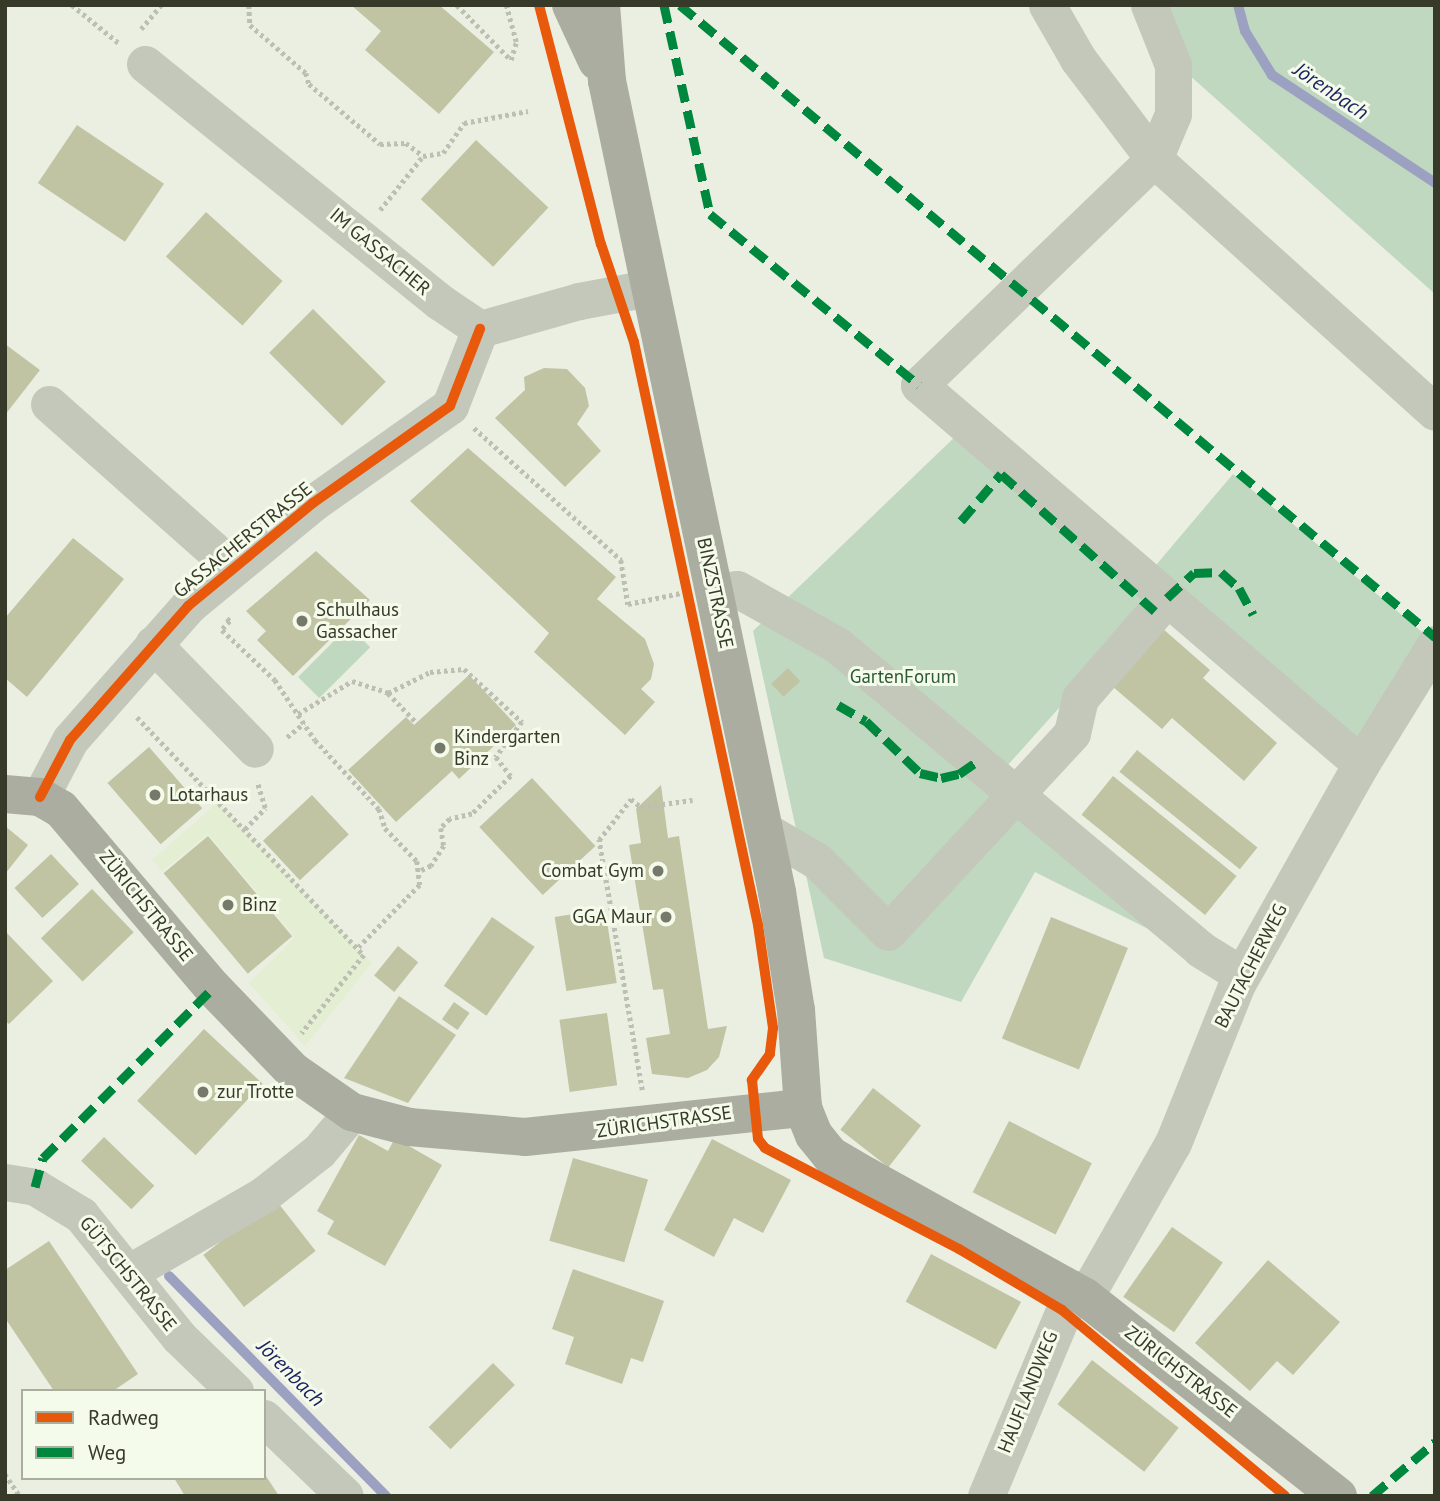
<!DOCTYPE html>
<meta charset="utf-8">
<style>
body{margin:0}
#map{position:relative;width:1440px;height:1501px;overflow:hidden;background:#ebefe2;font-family:"PT Sans",sans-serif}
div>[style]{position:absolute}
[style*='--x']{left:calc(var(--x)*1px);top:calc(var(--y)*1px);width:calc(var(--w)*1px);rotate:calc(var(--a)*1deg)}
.green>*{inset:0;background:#c0d8c0;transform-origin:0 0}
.plaza>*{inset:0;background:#e3eed2}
.stream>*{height:10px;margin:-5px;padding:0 5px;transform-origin:5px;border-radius:5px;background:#9ca1c1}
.building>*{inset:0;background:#c0c4a3;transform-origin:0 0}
.path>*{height:4.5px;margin-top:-2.25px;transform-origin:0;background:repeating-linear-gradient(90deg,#bcc0b2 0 3.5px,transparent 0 7px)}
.minor>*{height:37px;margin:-18.5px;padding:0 18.5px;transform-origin:18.5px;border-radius:18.5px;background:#c4c8bb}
.major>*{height:38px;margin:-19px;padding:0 19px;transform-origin:19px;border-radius:19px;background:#aaada0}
.quiet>*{height:9px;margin-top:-4.5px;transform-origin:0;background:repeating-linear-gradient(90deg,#00873e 0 18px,transparent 0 27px)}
.cycleway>*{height:10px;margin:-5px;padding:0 5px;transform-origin:5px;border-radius:5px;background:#e8590c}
.dots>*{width:19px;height:19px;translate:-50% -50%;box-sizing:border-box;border:4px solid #f5fbea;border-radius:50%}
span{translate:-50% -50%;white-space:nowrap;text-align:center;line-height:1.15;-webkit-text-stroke:6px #f5fbea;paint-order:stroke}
.street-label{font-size:19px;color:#373a29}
.poi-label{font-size:19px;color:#373a29}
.left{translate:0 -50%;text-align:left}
.right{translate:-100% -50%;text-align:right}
.park-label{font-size:19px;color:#2b5a35}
.water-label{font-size:21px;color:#1b215f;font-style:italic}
.frame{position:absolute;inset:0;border:7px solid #373a29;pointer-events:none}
.legend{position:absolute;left:21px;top:1389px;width:245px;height:91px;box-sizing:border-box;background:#f5fbea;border:2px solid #a9ae9d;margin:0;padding:9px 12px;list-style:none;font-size:21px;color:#373a29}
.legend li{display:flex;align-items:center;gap:14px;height:35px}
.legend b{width:35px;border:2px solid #a9ae9d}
</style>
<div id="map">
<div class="green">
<div style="clip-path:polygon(1162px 5px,1435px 5px,1435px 294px,1188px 74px)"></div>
<div style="clip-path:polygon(961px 431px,1140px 584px,1233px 474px,1427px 636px,1360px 742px,1169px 585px,990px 785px,1190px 950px,1035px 872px,961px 1002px,824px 958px,753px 631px)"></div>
<div style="left:349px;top:626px;width:30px;height:72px;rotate:45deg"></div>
</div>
<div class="plaza">
<div style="clip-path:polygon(218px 802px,372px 963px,305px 1046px,249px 983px,295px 937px,208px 834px,162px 871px,152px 860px)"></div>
</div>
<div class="stream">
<div style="--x:1238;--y:5;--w:27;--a:75"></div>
<div style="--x:1245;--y:31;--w:52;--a:58.5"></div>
<div style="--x:1272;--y:75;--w:196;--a:33.5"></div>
<div style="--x:169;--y:1276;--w:309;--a:45.4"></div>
</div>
<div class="building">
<div style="clip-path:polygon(351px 5px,439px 5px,494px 52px,439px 114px,365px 50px,381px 31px)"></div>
<div style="left:77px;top:125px;width:105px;height:70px;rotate:34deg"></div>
<div style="left:476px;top:140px;width:99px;height:81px;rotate:43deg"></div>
<div style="left:206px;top:212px;width:103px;height:60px;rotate:42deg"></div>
<div style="left:313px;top:309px;width:103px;height:62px;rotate:45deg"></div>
<div style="clip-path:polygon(5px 344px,40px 370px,5px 415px)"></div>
<div style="clip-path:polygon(544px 368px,567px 369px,585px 388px,589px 406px,577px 424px,601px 451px,565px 487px,495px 418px,525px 390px,524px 377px)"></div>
<div style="clip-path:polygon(468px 448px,616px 577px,597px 599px,645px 639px,654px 664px,651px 679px,641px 689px,655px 702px,625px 735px,534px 652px,549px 633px,410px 501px)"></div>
<div style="clip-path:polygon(73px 538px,124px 579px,27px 697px,5px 678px,5px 618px)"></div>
<div style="clip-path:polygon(316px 551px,370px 600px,293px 676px,257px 640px,266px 631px,246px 611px)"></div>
<div style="clip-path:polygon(1162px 628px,1210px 670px,1203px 678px,1277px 743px,1244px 781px,1172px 718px,1162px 729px,1112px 686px)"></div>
<div style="left:788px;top:668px;width:18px;height:23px;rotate:47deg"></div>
<div style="clip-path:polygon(469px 675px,516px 725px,459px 779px,452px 771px,396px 822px,348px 770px,406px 717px,414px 725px)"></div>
<div style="left:149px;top:747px;width:81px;height:55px;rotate:49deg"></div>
<div style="left:1137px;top:750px;width:155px;height:28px;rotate:39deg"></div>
<div style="left:1113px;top:776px;width:159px;height:50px;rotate:39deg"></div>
<div style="left:532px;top:778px;width:93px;height:72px;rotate:47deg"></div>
<div style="clip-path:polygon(661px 785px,668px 838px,679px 836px,708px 1029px,727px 1026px,719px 1057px,707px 1070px,688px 1078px,652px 1074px,646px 1038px,670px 1034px,663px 989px,653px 990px,629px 845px,641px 843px,636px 809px)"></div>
<div style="left:312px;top:795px;width:54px;height:67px;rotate:47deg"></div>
<div style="clip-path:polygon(5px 826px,28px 845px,5px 874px)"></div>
<div style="left:208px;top:836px;width:131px;height:58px;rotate:50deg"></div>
<div style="left:51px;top:854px;width:41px;height:50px;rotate:47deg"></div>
<div style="left:92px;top:889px;width:60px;height:71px;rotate:46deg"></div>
<div style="left:605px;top:909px;width:75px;height:51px;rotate:81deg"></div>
<div style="left:492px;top:917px;width:52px;height:84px;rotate:35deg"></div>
<div style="left:1051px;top:917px;width:83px;height:131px;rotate:22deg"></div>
<div style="clip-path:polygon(5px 931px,53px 981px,9px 1024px,5px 1021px)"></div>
<div style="left:398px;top:946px;width:26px;height:38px;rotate:39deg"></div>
<div style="clip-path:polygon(399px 996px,456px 1035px,408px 1103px,344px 1078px)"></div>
<div style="left:454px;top:1002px;width:19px;height:21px;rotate:35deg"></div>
<div style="left:607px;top:1013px;width:73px;height:48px;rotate:82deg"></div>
<div style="left:204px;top:1029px;width:80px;height:98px;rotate:43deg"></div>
<div style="left:873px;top:1088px;width:61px;height:53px;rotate:38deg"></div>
<div style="left:1009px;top:1121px;width:93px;height:80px;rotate:27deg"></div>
<div style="clip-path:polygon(359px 1135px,388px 1151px,395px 1138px,442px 1165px,385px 1266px,327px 1234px,334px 1221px,317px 1211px)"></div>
<div style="left:104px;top:1137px;width:70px;height:33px;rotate:44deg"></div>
<div style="clip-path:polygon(712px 1139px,791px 1180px,763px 1233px,734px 1218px,714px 1257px,664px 1230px)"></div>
<div style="left:573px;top:1158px;width:78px;height:86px;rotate:16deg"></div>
<div style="left:275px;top:1199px;width:66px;height:91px;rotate:52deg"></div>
<div style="left:1172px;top:1227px;width:62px;height:85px;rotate:35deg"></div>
<div style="clip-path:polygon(49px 1241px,138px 1374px,113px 1391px,54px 1391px,5px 1318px,5px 1270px)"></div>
<div style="left:931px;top:1254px;width:102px;height:54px;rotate:28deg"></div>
<div style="clip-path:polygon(1268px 1260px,1340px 1322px,1293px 1375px,1277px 1361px,1250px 1391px,1195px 1343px)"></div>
<div style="clip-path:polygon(573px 1269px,664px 1301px,643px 1362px,631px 1358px,622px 1384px,565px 1364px,574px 1337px,552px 1329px)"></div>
<div style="left:1092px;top:1360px;width:110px;height:56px;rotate:38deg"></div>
<div style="left:493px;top:1363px;width:31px;height:91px;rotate:45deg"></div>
<div style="clip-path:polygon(264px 1473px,279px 1496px,185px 1496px,174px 1478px,264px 1478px)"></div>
</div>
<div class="path">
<div style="--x:72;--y:5;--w:62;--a:39.1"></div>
<div style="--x:249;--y:5;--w:20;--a:87"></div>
<div style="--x:250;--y:25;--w:74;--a:40.6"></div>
<div style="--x:306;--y:73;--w:11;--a:75"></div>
<div style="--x:309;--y:84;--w:93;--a:40.2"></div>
<div style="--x:380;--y:144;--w:26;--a:-2"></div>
<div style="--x:406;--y:143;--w:21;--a:37"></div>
<div style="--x:423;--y:156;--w:20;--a:-9"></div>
<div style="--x:443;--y:153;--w:37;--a:-55"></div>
<div style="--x:464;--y:123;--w:65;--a:-10.6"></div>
<div style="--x:457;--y:5;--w:77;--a:45.5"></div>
<div style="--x:511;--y:60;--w:19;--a:-74"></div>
<div style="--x:516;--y:42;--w:38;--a:-105"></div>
<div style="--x:141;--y:29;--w:31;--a:-50"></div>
<div style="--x:380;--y:210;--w:69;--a:-51.5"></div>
<div style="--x:474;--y:428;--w:198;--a:41.9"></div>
<div style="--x:621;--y:560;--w:45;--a:81"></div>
<div style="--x:628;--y:604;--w:54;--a:-11.7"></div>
<div style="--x:227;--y:618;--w:4;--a:45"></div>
<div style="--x:230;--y:621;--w:12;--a:132"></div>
<div style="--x:222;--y:630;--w:73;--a:43.3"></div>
<div style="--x:275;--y:680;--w:72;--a:56.3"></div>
<div style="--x:315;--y:740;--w:94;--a:47.2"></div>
<div style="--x:379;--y:809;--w:20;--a:72"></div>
<div style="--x:385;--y:828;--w:46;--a:45.9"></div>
<div style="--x:417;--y:861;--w:24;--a:83"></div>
<div style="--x:420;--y:885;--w:88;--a:134.5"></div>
<div style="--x:388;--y:693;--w:47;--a:-26.6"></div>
<div style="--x:430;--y:672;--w:34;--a:-5"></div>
<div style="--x:464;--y:669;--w:79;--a:42.4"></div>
<div style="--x:522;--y:722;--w:44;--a:126.6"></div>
<div style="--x:496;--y:757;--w:24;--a:52"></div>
<div style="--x:511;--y:776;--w:54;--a:135.7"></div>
<div style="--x:472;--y:814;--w:23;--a:167"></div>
<div style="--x:450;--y:819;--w:13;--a:135"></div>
<div style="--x:441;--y:828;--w:18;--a:81"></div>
<div style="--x:444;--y:846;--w:24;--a:123"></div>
<div style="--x:431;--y:866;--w:14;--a:155"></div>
<div style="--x:298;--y:714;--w:63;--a:-31.4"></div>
<div style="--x:352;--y:681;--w:38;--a:18"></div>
<div style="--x:388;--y:693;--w:42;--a:46"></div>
<div style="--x:137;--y:717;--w:329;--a:46.4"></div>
<div style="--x:364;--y:955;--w:100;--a:128.5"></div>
<div style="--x:287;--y:737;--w:22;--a:-39"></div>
<div style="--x:245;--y:829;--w:29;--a:-46"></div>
<div style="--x:265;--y:808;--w:28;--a:-107"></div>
<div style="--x:642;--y:1090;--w:254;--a:-99.8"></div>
<div style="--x:599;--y:840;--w:52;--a:-52"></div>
<div style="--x:631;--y:799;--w:13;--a:39"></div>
<div style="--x:641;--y:807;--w:52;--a:-7.7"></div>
<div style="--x:5;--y:1474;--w:27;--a:56"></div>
</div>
<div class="minor">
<div style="--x:1047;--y:5;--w:62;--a:60.1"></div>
<div style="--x:1078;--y:59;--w:126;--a:52.8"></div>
<div style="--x:1154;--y:159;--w:378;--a:42"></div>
<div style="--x:1149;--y:5;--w:65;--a:68.2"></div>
<div style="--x:1173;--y:65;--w:49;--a:90"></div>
<div style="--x:1173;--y:114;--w:49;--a:112.9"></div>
<div style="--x:1154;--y:159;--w:326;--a:136.1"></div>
<div style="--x:919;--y:385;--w:582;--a:40.61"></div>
<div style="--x:145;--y:64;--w:379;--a:38.9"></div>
<div style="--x:440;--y:302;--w:48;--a:34"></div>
<div style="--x:480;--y:329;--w:103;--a:-15.8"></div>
<div style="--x:579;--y:301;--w:71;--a:-10.5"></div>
<div style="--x:49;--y:404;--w:247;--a:41.6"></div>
<div style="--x:715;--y:591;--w:22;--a:-5"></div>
<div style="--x:737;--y:589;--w:115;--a:29.2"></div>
<div style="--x:837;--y:645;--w:473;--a:39.9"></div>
<div style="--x:1200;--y:949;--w:49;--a:31.8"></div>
<div style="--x:153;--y:644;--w:146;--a:45.8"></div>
<div style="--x:40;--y:797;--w:64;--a:-62.2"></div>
<div style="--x:70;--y:740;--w:179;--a:-48.6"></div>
<div style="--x:188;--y:606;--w:162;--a:-39.5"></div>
<div style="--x:313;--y:503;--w:168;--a:-35.3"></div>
<div style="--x:450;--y:406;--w:83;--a:-68.7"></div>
<div style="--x:764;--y:830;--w:61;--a:30.3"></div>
<div style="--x:817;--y:861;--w:100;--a:45"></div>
<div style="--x:888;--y:932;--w:271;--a:-47.2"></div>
<div style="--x:1072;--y:733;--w:36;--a:-77"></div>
<div style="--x:1080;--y:698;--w:133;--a:-49"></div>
<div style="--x:5;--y:1182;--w:30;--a:9"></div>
<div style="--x:35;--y:1187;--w:54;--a:31.3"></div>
<div style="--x:81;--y:1215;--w:156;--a:51.2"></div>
<div style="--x:179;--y:1337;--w:78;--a:44"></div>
<div style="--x:128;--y:1273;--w:156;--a:-30"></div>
<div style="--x:263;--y:1195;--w:71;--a:-38.2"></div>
<div style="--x:319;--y:1151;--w:51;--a:-49.8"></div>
<div style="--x:1085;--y:1297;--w:177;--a:-60.3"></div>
<div style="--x:1173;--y:1143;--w:171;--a:-68.1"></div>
<div style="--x:1237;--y:984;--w:253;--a:-60.6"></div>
<div style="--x:1361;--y:764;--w:141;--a:-58.3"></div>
<div style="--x:264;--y:1418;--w:112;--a:43.9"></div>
<div style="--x:986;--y:1496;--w:225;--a:-67.2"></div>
</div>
<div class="major">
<div style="--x:571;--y:5;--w:62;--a:65.1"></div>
<div style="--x:601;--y:5;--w:76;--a:85.5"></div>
<div style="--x:607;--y:81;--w:829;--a:78.16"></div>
<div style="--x:777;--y:892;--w:120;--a:80.9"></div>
<div style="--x:796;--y:1010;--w:98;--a:85.9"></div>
<div style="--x:803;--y:1108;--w:29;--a:68"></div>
<div style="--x:814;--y:1135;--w:26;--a:51"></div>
<div style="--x:830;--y:1155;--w:42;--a:30.3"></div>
<div style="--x:866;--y:1176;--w:250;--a:28.9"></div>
<div style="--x:1085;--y:1297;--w:322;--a:38.2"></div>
<div style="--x:5;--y:794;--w:35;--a:5"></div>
<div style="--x:40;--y:797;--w:24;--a:30"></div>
<div style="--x:61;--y:809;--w:235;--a:49.7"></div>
<div style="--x:213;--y:988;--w:115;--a:46.1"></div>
<div style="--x:293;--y:1071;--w:72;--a:34.8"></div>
<div style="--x:352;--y:1112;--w:59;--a:14.7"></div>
<div style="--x:409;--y:1127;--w:116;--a:4.9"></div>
<div style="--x:525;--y:1137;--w:280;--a:-6"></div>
</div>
<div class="quiet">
<div style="--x:664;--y:5;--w:214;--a:77.6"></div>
<div style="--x:710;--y:214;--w:270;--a:39.3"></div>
<div style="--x:680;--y:5;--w:985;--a:39.93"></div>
<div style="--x:961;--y:521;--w:62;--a:-49.6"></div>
<div style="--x:1001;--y:474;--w:206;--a:41.7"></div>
<div style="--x:1167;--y:598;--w:37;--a:-43"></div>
<div style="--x:1194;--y:573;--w:27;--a:-2"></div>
<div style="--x:1221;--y:572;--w:24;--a:42"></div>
<div style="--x:1239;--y:588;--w:30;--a:62"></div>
<div style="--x:838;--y:705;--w:32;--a:30"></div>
<div style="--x:866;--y:721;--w:75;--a:43.9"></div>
<div style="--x:920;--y:773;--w:22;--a:13"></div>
<div style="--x:941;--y:778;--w:18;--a:-13"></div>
<div style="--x:959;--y:774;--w:21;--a:-35"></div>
<div style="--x:35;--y:1187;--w:30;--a:-75"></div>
<div style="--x:43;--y:1158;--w:240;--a:-45"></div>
<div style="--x:1372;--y:1496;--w:83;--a:-40.6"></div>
</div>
<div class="cycleway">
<div style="--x:539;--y:5;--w:247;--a:75.5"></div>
<div style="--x:601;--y:244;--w:103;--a:71.4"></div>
<div style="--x:634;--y:342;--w:596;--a:77.99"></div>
<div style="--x:758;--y:925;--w:104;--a:81.7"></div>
<div style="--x:773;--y:1028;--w:26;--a:97"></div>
<div style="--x:770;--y:1054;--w:32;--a:125"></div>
<div style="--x:752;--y:1080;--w:59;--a:84.2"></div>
<div style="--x:758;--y:1139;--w:11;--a:52"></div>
<div style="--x:765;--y:1148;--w:219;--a:27.5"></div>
<div style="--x:959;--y:1249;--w:120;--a:30.6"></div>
<div style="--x:1062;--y:1310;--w:290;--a:39.8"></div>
<div style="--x:40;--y:797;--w:64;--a:-62.2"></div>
<div style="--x:70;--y:740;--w:179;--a:-48.6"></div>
<div style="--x:188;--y:606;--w:162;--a:-39.5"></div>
<div style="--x:313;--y:503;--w:168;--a:-35.3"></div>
<div style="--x:450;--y:406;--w:83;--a:-68.7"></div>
</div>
<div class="dots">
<div style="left:302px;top:621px;background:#76796a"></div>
<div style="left:440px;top:748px;background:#76796a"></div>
<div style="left:155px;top:795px;background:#76796a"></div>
<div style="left:658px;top:871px;background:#76796a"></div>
<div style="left:228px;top:905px;background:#76796a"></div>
<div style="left:666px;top:917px;background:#76796a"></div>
<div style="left:203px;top:1092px;background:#76796a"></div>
</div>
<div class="street-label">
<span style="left:380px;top:252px;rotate:40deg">IM GASSACHER</span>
<span style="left:243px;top:540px;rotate:-39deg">GASSACHERSTRASSE</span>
<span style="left:715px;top:593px;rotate:78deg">BINZSTRASSE</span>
<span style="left:146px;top:906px;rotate:51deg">ZÜRICHSTRASSE</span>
<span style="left:1251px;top:966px;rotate:-63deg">BAUTACHERWEG</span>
<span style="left:664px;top:1122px;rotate:-8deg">ZÜRICHSTRASSE</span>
<span style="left:128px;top:1274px;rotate:51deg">GÜTSCHSTRASSE</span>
<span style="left:1181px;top:1372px;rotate:38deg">ZÜRICHSTRASSE</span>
<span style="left:1028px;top:1392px;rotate:-68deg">HAUFLANDWEG</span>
</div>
<div class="poi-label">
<span class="left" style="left:316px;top:621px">Schulhaus<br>Gassacher</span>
<span class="left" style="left:454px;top:748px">Kindergarten<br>Binz</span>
<span class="left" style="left:169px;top:795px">Lotarhaus</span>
<span class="right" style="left:644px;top:871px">Combat Gym</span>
<span class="left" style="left:242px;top:905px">Binz</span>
<span class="right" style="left:652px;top:917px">GGA Maur</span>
<span class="left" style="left:217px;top:1092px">zur Trotte</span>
</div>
<div class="park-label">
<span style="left:903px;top:677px">GartenForum</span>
</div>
<div class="water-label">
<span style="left:1331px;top:91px;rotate:34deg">Jörenbach</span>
<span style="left:291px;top:1373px;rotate:45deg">Jörenbach</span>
</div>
<div class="frame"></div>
<ul class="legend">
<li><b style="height:9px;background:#e8590c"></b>Radweg</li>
<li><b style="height:9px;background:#00873e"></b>Weg</li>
</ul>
</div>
